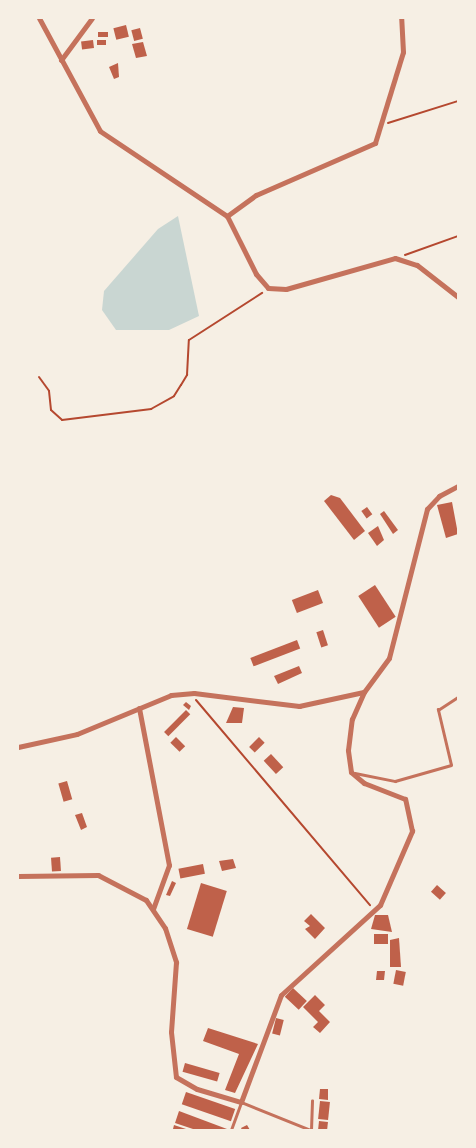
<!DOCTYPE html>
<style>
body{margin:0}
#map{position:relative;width:476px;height:1148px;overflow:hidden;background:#f6efe4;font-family:Poppins,sans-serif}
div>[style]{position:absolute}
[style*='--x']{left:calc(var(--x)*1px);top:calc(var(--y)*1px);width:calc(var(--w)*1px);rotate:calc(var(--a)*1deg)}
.water>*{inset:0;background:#c9d6d2}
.building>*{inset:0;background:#bf614a;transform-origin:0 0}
.path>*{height:2px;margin:-1px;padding:0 1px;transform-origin:1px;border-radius:1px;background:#b5482f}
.service>*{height:2.5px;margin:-1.25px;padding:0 1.25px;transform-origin:1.25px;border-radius:1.25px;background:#c5725c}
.minor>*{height:5px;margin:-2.5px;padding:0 2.5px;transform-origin:2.5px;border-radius:2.5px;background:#c5725c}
span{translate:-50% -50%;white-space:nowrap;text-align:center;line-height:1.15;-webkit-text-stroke:5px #f6efe4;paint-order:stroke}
.frame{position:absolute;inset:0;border:19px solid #f6efe4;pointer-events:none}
</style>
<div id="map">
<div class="water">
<div style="clip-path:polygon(178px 216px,199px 316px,169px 330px,116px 330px,102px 310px,104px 291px,158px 229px)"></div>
</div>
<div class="building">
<div style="left:126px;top:25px;width:12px;height:13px;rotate:76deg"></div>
<div style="left:140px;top:28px;width:11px;height:9px;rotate:75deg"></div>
<div style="left:98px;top:32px;width:10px;height:5px"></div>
<div style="left:93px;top:40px;width:8px;height:12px;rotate:83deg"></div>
<div style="left:97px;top:40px;width:9px;height:5px"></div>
<div style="clip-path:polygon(143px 42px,147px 56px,136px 58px,132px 44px)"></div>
<div style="clip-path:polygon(118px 63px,119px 77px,114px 79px,109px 67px)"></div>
<div style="clip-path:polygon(331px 495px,340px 498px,365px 531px,354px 540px,324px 501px)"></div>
<div style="clip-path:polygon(452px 502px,458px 534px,446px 538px,437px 505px)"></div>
<div style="left:367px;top:507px;width:9px;height:7px;rotate:54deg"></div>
<div style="clip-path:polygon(384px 511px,398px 530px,393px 534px,380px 514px)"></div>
<div style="clip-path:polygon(378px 526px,384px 540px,377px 546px,368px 533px)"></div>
<div style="left:375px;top:585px;width:38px;height:20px;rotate:57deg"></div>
<div style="left:318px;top:590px;width:14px;height:28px;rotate:69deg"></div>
<div style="left:323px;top:630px;width:16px;height:7px;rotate:72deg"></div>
<div style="left:297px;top:640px;width:9px;height:50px;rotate:69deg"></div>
<div style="clip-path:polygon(299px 666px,302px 673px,278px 684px,274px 676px)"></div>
<div style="clip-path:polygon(186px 702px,191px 706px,189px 710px,183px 705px)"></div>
<div style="clip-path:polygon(233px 707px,244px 708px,242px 723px,226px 723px)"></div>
<div style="left:186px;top:710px;width:6px;height:31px;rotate:45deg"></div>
<div style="left:176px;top:737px;width:13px;height:8px;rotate:45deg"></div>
<div style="left:259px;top:737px;width:8px;height:14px;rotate:45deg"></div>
<div style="left:271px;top:754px;width:18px;height:10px;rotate:47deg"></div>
<div style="left:67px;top:781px;width:19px;height:9px;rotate:74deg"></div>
<div style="clip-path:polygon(82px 813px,87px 827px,81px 830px,75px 815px)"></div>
<div style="left:60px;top:857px;width:14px;height:9px;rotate:86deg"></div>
<div style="clip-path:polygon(233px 859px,236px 868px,222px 871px,219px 861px)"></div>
<div style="left:203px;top:864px;width:10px;height:25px;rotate:79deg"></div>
<div style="clip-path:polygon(172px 881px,176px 883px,170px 896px,166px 895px)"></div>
<div style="left:201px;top:883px;width:27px;height:48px;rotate:17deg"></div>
<div style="left:437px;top:885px;width:12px;height:9px;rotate:42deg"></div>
<div style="clip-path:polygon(311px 914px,325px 928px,315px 939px,305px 929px,310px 926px,304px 921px)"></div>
<div style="clip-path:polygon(375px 915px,388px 915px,392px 932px,371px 929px)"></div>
<div style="left:374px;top:934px;width:14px;height:10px"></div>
<div style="clip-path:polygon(399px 938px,401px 967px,390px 967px,390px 940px)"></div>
<div style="left:396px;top:970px;width:10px;height:14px;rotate:11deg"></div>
<div style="clip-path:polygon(377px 971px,385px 971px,384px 980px,376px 980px)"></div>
<div style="left:293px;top:988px;width:19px;height:12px;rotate:43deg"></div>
<div style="clip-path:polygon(315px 995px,325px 1005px,319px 1011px,330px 1022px,320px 1033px,313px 1027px,318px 1022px,303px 1007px)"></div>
<div style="left:276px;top:1018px;width:8px;height:16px;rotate:14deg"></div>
<div style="clip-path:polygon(208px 1028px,258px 1044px,235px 1093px,225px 1090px,239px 1054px,203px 1041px)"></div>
<div style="left:185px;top:1063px;width:36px;height:9px;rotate:16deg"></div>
<div style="clip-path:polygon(320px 1089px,328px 1089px,328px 1100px,319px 1099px)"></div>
<div style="left:186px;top:1092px;width:52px;height:13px;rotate:19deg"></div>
<div style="left:320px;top:1101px;width:10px;height:18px;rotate:6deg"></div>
<div style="clip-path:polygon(179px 1111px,227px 1129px,227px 1130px,196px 1130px,175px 1123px)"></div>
<div style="left:319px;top:1121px;width:9px;height:8px;rotate:6deg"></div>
<div style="clip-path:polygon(174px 1125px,189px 1130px,173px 1129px)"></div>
<div style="clip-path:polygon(247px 1125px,250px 1130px,242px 1130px,241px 1128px)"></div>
</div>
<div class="path">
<div style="--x:388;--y:123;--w:73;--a:-17.4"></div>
<div style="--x:405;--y:255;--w:56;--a:-19.7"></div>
<div style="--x:39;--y:377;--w:17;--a:54"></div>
<div style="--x:49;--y:391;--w:19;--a:84"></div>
<div style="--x:51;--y:410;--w:15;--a:42"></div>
<div style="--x:62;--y:420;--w:90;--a:-7"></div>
<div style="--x:151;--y:409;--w:26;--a:-29"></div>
<div style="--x:174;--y:396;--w:13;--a:-58"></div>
<div style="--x:181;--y:385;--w:12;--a:-59"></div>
<div style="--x:187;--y:375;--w:35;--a:-87"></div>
<div style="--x:189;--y:340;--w:87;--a:-32.8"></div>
<div style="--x:196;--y:700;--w:269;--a:49.7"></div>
</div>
<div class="service">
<div style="--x:355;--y:773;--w:41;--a:11.3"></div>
<div style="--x:395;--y:781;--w:58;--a:-15.9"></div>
<div style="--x:451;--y:765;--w:57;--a:-103.3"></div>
<div style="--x:438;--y:710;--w:24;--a:-33"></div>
<div style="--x:231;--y:1130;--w:30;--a:-70"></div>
<div style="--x:241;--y:1102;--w:75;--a:21.8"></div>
<div style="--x:311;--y:1130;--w:29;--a:-88"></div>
</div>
<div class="minor">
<div style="--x:39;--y:18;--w:128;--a:61.6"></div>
<div style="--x:100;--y:131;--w:153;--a:33.8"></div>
<div style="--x:227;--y:216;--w:65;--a:63.4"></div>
<div style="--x:256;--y:274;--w:18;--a:49"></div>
<div style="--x:268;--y:288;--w:18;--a:3"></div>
<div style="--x:286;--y:289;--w:113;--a:-15.9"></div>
<div style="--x:395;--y:258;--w:23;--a:18"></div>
<div style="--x:417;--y:265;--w:52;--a:38"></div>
<div style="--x:61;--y:60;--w:52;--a:-53.6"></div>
<div style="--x:227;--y:216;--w:36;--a:-36"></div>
<div style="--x:256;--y:195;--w:130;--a:-23.6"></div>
<div style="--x:375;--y:143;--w:95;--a:-72.9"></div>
<div style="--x:403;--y:52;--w:34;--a:-93"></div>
<div style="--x:139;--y:708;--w:160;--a:79.2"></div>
<div style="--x:169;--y:865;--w:47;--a:110"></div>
<div style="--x:18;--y:747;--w:60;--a:-12.4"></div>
<div style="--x:77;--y:734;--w:102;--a:-22.5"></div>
<div style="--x:171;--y:695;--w:23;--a:-5"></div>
<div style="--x:194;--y:693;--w:106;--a:7.1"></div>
<div style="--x:299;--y:706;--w:66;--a:-12.2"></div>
<div style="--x:364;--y:692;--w:42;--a:-53.7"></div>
<div style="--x:389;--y:658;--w:154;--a:-75.7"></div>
<div style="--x:427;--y:509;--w:18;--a:-47"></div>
<div style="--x:439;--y:496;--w:21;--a:-28"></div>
<div style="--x:18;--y:876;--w:80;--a:-0.7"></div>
<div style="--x:98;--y:875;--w:54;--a:27.5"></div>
<div style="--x:146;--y:900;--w:34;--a:56"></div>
<div style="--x:165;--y:928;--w:36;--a:72"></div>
<div style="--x:176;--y:962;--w:70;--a:94.1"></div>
<div style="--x:171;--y:1032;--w:45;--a:83.7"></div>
<div style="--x:176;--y:1077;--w:24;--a:30"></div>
<div style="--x:197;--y:1089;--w:46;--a:16.5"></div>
<div style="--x:241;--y:1102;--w:114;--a:-69.5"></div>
<div style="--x:281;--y:995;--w:134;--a:-42.3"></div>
<div style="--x:380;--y:905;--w:81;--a:-66.6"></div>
<div style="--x:412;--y:831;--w:33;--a:-102"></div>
<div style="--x:405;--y:799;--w:44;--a:-158.7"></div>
<div style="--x:364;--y:783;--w:17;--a:-140"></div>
<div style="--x:351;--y:772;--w:22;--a:-98"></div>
<div style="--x:348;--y:750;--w:31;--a:-83"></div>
<div style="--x:352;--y:719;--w:30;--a:-66"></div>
</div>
<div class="frame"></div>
</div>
